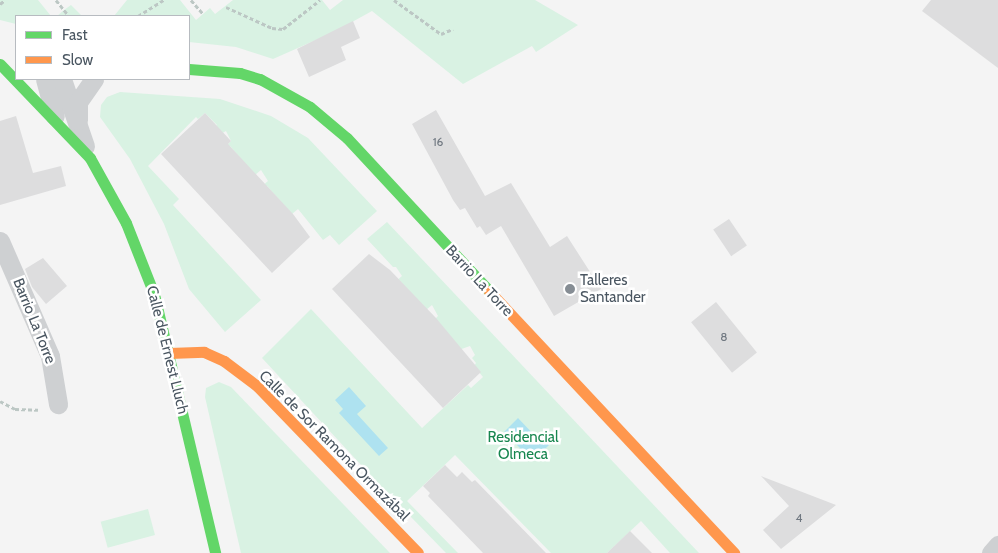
<!DOCTYPE html>
<meta charset="utf-8">
<style>
body{margin:0}
#map{position:relative;width:998px;height:553px;overflow:hidden;background:#f4f4f4;font-family:Cabin,sans-serif}
div>[style]{position:absolute}
[style*='--x']{left:calc(var(--x)*1px);top:calc(var(--y)*1px);width:calc(var(--w)*1px);rotate:calc(var(--a)*1deg)}
.green>*{inset:0;background:#d9f2e3;transform-origin:0 0}
.water>*{inset:0;background:#aee2f0}
.building>*{inset:0;background:#ddddde;transform-origin:0 0}
.path>*{height:3px;margin-top:-1.5px;transform-origin:0;background:repeating-linear-gradient(90deg,#bcc7c4 0 4px,transparent 0 6.5px)}
.street>*{height:19px;margin:-9.5px;padding:0 9.5px;transform-origin:9.5px;border-radius:9.5px;background:#ced0d2}
.fast>*{height:11px;margin:-5.5px;padding:0 5.5px;transform-origin:5.5px;border-radius:5.5px;background:#63d668}
.slow>*{height:11px;margin:-5.5px;padding:0 5.5px;transform-origin:5.5px;border-radius:5.5px;background:#ff974d}
.dots>*{width:14px;height:14px;translate:-50% -50%;box-sizing:border-box;border:2px solid #fff;border-radius:50%}
span{translate:-50% -50%;white-space:nowrap;text-align:center;line-height:1.15;-webkit-text-stroke:5px #fff;paint-order:stroke}
.number-label{font-size:12px;color:#707881}
.number-label span{-webkit-text-stroke-width:0}
.poi-label{font-size:15px;color:#4a5661}
.left{translate:0 -50%;text-align:left}
.street-label{font-size:15px;color:#4a5661}
.park-label{font-size:15px;color:#17864f}
.legend{position:absolute;left:15px;top:15px;width:175px;height:65px;box-sizing:border-box;background:#fff;border:1px solid #b7bbc0;margin:0;padding:6px 9px;list-style:none;font-size:15px;color:#4a5661}
.legend li{display:flex;align-items:center;gap:10px;height:25px}
.legend b{width:25px;border:1px solid #b7bbc0}
</style>
<div id="map">
<div class="green">
<div style="clip-path:polygon(0 0,38px 0,51px 16px,16px 16px,16px 24px,0 20px)"></div>
<div style="clip-path:polygon(127px 0,180px 0,196px 20px,210px 8px,215px 14px,233px 0,322px 0,330px 10px,343px 0,535px 0,578px 25px,536px 52px,532px 46px,463px 84px,372px 11px,334px 32px,273px 59px,236px 47px,189px 42px,189px 16px,114px 16px)"></div>
<div style="clip-path:polygon(71px 5px,82px 16px,57px 16px,64px 10px)"></div>
<div style="clip-path:polygon(120px 92px,220px 99px,271px 116px,308px 138px,377px 211px,339px 245px,330px 235px,323px 240px,298px 209px,292px 214px,267px 186px,263px 189px,261px 187px,268px 181px,261px 170px,255px 175px,230px 146px,225px 147px,231px 141px,226px 131px,219px 135px,210px 132px,217px 125px,205px 113px,198px 119px,196px 117px,148px 166px,179px 199px,173px 205px,261px 300px,225px 332px,189px 289px,164px 224px,130px 159px,100px 117px,101px 105px,107px 97px)"></div>
<div style="clip-path:polygon(387px 222px,699px 553px,670px 553px,641px 521px,607px 553px,551px 553px,455px 455px,407px 501px,458px 553px,446px 553px,375px 480px,262px 358px,311px 309px,422px 428px,468px 385px,471px 388px,483px 377px,474px 366px,476px 363px,472px 358px,475px 355px,470px 346px,456px 351px,432px 322px,438px 316px,432px 305px,426px 310px,401px 282px,395px 282px,402px 276px,396px 267px,393px 267px,367px 239px)"></div>
<div style="clip-path:polygon(219px 382px,231px 387px,390px 553px,241px 553px,205px 397px,206px 388px)"></div>
<div style="left:148px;top:509px;width:27px;height:49px;rotate:75deg"></div>
</div>
<div class="water">
<div style="clip-path:polygon(349px 387px,366px 406px,357px 414px,388px 448px,379px 456px,339px 413px,343px 409px,335px 400px)"></div>
<div style="clip-path:polygon(518px 418px,537px 438px,545px 431px,554px 440px,533px 461px,504px 432px)"></div>
</div>
<div class="building">
<div style="clip-path:polygon(931px 0,998px 0,998px 68px,922px 11px)"></div>
<div style="clip-path:polygon(353px 21px,360px 38px,341px 47px,346px 60px,309px 77px,297px 49px)"></div>
<div style="clip-path:polygon(436px 110px,485px 196px,511px 183px,550px 247px,567px 236px,601px 289px,554px 316px,501px 226px,486px 235px,480px 226px,477px 228px,465px 208px,460px 210px,453px 200px,412px 124px)"></div>
<div style="clip-path:polygon(205px 113px,231px 141px,228px 144px,293px 214px,310px 237px,272px 273px,161px 154px)"></div>
<div style="clip-path:polygon(16px 116px,33px 173px,61px 166px,66px 186px,0 205px,0 121px)"></div>
<div style="left:729px;top:219px;width:32px;height:19px;rotate:56deg"></div>
<div style="clip-path:polygon(369px 254px,390px 270px,436px 318px,481px 372px,443px 408px,332px 289px)"></div>
<div style="clip-path:polygon(43px 258px,67px 286px,46px 304px,32px 287px,25px 269px)"></div>
<div style="left:716px;top:302px;width:65px;height:32px;rotate:51deg"></div>
<div style="clip-path:polygon(445px 465px,457px 477px,462px 472px,472px 482px,475px 480px,546px 553px,483px 553px,428px 496px,430px 493px,423px 486px)"></div>
<div style="clip-path:polygon(761px 476px,836px 505px,781px 549px,763px 530px,789px 506px)"></div>
<div style="clip-path:polygon(630px 531px,652px 553px,607px 553px)"></div>
</div>
<div class="path">
<div style="--x:56;--y:0;--w:21;--a:51"></div>
<div style="--x:191;--y:0;--w:18;--a:49"></div>
<div style="--x:394;--y:0;--w:58;--a:35.9"></div>
<div style="--x:441;--y:34;--w:13;--a:-23"></div>
<div style="--x:0;--y:4;--w:6;--a:-39"></div>
<div style="--x:226;--y:7;--w:51;--a:24.5"></div>
<div style="--x:272;--y:28;--w:11;--a:5"></div>
<div style="--x:283;--y:29;--w:47;--a:-38.1"></div>
<div style="--x:138;--y:16;--w:31;--a:-32"></div>
<div style="--x:0;--y:401;--w:17;--a:28"></div>
<div style="--x:15;--y:409;--w:23;--a:2"></div>
</div>
<div class="street">
<div style="--x:45;--y:79;--w:38;--a:75"></div>
<div style="--x:62;--y:79;--w:71;--a:71.1"></div>
<div style="--x:78;--y:120;--w:18;--a:-90"></div>
<div style="--x:78;--y:102;--w:28;--a:-55"></div>
<div style="--x:0;--y:241;--w:125;--a:66.5"></div>
<div style="--x:50;--y:356;--w:49;--a:80.5"></div>
<div style="--x:991;--y:553;--w:11;--a:-49"></div>
</div>
<div class="fast">
<div style="--x:0;--y:64;--w:130;--a:46.2"></div>
<div style="--x:90;--y:158;--w:74;--a:61"></div>
<div style="--x:126;--y:223;--w:76;--a:68.5"></div>
<div style="--x:154;--y:294;--w:266;--a:76.7"></div>
<div style="--x:189;--y:69;--w:51;--a:4.5"></div>
<div style="--x:240;--y:73;--w:21;--a:17"></div>
<div style="--x:260;--y:79;--w:57;--a:29.2"></div>
<div style="--x:310;--y:107;--w:48;--a:40"></div>
<div style="--x:347;--y:138;--w:209;--a:47.1"></div>
</div>
<div class="slow">
<div style="--x:489;--y:291;--w:359;--a:46.9"></div>
<div style="--x:169;--y:353;--w:35;--a:-2"></div>
<div style="--x:204;--y:352;--w:22;--a:24"></div>
<div style="--x:224;--y:361;--w:40;--a:37"></div>
<div style="--x:256;--y:385;--w:233;--a:46"></div>
</div>
<div class="dots">
<div style="left:570px;top:289px;background:#868d94"></div>
</div>
<div class="number-label">
<span style="left:438px;top:142px">16</span>
<span style="left:724px;top:337px">8</span>
<span style="left:799px;top:518px">4</span>
</div>
<div class="poi-label">
<span class="left" style="left:580px;top:289px">Talleres<br>Santander</span>
</div>
<div class="street-label">
<span style="left:479px;top:281px;rotate:47deg">Barrio La Torre</span>
<span style="left:34px;top:321px;rotate:68deg">Barrio La Torre</span>
<span style="left:167px;top:350px;rotate:76deg">Calle de Ernest Lluch</span>
<span style="left:334px;top:446px;rotate:45deg">Calle de Sor Ramona Ormazábal</span>
</div>
<div class="park-label">
<span style="left:523px;top:446px">Residencial<br>Olmeca</span>
</div>
<ul class="legend">
<li><b style="height:6px;background:#63d668"></b>Fast</li>
<li><b style="height:6px;background:#ff974d"></b>Slow</li>
</ul>
</div>
